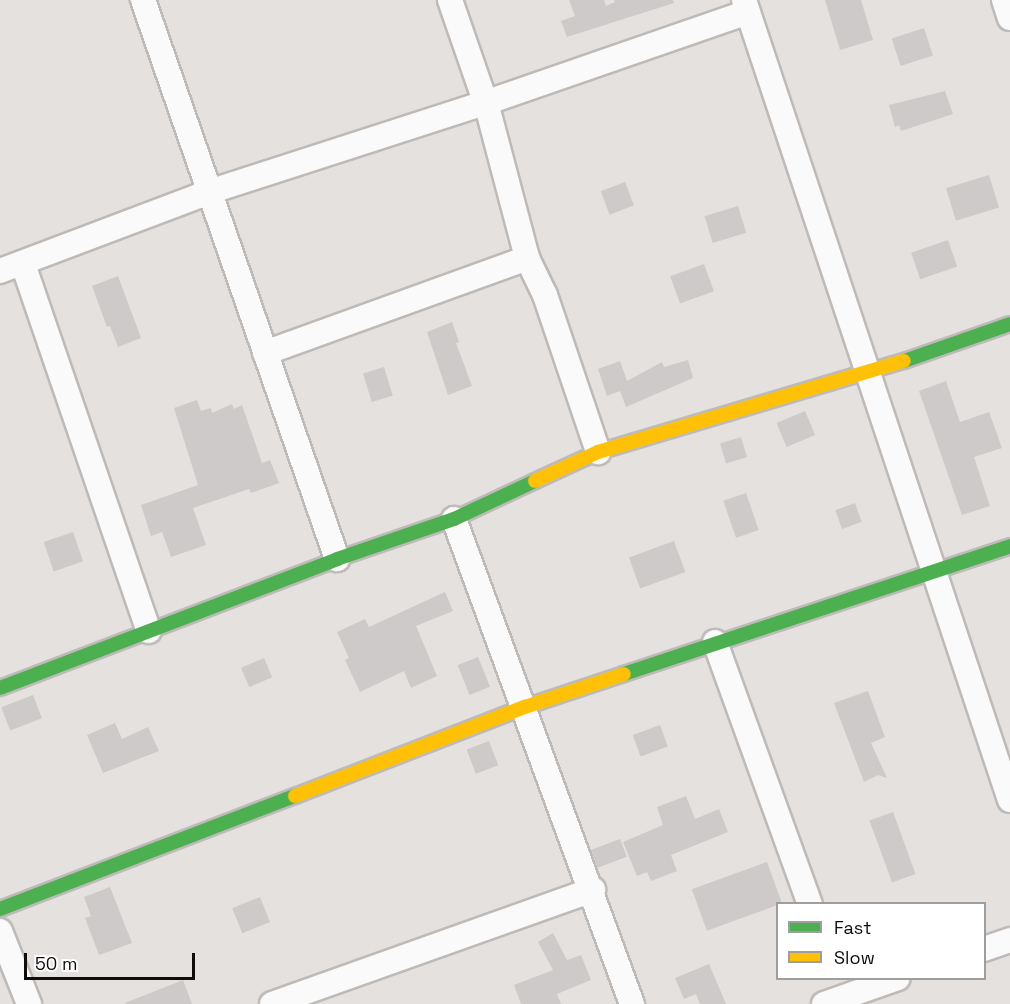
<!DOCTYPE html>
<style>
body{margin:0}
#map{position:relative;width:1010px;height:1004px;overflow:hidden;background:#e5e1df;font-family:"Space Grotesk",sans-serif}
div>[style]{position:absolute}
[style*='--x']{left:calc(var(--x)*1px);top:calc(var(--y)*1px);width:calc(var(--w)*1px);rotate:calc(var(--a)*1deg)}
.building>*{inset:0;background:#cdcac9;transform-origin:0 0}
.roads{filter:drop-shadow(2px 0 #bdbab8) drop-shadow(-2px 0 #bdbab8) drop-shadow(0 2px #bdbab8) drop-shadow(0 -2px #bdbab8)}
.street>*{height:24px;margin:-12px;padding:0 12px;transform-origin:12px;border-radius:12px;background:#fbfafa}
.fast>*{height:14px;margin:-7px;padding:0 7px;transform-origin:7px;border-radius:7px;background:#4caf50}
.slow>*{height:14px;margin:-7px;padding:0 7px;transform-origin:7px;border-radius:7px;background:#ffc107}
span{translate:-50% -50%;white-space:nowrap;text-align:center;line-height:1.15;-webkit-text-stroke:4.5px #fff;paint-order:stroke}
.legend{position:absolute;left:776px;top:902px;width:210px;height:78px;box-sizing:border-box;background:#fff;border:2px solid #9f9e9e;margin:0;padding:8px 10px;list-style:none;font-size:18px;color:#0f0d0c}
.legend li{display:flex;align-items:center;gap:12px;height:30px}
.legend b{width:30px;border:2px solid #9f9e9e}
.scale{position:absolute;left:24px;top:953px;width:171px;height:27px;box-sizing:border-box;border:3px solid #0f0d0c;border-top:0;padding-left:8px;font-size:18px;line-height:21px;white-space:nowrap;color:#0f0d0c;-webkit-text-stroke:4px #fff;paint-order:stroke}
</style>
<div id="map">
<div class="building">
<div style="clip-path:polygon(569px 0,604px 0,606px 6px,615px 2px,614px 0,673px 0,674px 3px,567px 37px,561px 21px,575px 16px)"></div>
<div style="clip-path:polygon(825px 0,861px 0,873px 40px,840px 50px)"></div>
<div style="left:924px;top:28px;width:29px;height:34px;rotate:72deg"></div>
<div style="clip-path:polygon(945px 91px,953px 114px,901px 131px,899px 125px,895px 127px,889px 105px)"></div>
<div style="left:989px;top:175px;width:34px;height:45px;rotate:73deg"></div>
<div style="left:625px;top:182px;width:25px;height:26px;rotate:69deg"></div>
<div style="left:738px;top:206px;width:28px;height:35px;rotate:73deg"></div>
<div style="left:948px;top:240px;width:28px;height:39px;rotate:71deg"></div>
<div style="left:704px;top:264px;width:29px;height:36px;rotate:70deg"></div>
<div style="clip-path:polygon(118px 276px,141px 338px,118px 347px,110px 326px,107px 327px,92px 286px)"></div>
<div style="clip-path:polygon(452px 322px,459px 342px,456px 343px,472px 386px,448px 395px,427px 332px)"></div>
<div style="clip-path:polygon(688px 360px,693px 378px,626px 407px,620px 391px,607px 396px,598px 369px,620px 361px,627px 381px,662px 362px,664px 367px)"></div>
<div style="left:384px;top:367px;width:30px;height:22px;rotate:73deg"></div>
<div style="clip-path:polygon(946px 381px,960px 422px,989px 412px,1002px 448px,974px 457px,990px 506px,962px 515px,919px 391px)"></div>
<div style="clip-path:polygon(197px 400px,201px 411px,211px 408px,212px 413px,232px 404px,234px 409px,242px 405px,262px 463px,270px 460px,279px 483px,251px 493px,249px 489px,193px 508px,206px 545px,171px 557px,162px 532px,151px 536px,141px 505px,198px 485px,174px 408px)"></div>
<div style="left:805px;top:411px;width:26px;height:31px;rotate:67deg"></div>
<div style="left:741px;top:437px;width:21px;height:22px;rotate:73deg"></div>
<div style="left:746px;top:493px;width:39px;height:24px;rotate:71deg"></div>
<div style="left:855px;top:503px;width:20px;height:21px;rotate:70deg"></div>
<div style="left:73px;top:532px;width:31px;height:31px;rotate:71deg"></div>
<div style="left:674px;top:541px;width:33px;height:48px;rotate:70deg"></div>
<div style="clip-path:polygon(445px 592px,453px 611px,416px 626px,437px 676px,411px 688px,404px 671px,360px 692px,345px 660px,349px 658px,337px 632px,365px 619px,369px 627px)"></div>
<div style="left:478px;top:657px;width:32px;height:22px;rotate:68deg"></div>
<div style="left:264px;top:658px;width:21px;height:25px;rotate:67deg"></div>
<div style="clip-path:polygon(868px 691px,885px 737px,871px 743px,887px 778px,878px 775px,864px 782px,834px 703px)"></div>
<div style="left:33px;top:695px;width:25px;height:34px;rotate:69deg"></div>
<div style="clip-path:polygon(115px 723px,122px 739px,148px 727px,159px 751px,103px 773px,87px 735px)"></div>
<div style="left:660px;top:725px;width:23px;height:29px;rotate:70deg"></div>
<div style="left:489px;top:741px;width:26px;height:24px;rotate:69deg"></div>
<div style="clip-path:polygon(686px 796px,695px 819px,719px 809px,728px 832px,671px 855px,677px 871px,651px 881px,647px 872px,637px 876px,623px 842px,663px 825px,657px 807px)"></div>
<div style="left:893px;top:812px;width:66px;height:25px;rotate:70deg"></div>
<div style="left:620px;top:839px;width:19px;height:31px;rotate:69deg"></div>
<div style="left:767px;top:862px;width:44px;height:80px;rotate:70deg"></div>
<div style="clip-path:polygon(110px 887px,132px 943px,99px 955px,85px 918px,91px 916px,84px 897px)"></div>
<div style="left:260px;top:897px;width:27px;height:30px;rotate:68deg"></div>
<div style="clip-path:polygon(553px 933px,567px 960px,581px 955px,591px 980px,557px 994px,561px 1004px,521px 1004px,514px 985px,553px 970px,538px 942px)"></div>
<div style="clip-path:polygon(709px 964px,726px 1004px,700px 1004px,696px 994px,684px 999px,675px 978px)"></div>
<div style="clip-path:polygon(183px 980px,192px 1004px,126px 1004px,125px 1003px)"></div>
</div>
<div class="roads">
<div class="street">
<div style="--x:143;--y:0;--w:592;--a:70.86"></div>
<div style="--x:450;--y:0;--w:116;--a:70.9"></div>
<div style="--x:488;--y:110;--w:153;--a:75.2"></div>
<div style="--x:527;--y:258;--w:41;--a:64.1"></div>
<div style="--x:545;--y:295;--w:166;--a:71.3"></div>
<div style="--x:744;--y:0;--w:843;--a:71.61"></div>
<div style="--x:1004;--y:0;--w:19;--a:72"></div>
<div style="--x:23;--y:264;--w:388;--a:71.1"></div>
<div style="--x:0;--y:271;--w:223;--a:-20.7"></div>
<div style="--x:209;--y:192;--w:290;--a:-17.9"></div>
<div style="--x:485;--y:103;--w:278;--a:-19.1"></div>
<div style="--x:265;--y:353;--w:279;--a:-19.9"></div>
<div style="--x:454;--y:519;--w:517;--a:69.85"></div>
<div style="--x:715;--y:642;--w:279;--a:70.1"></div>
<div style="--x:0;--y:931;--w:79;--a:68.3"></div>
<div style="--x:984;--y:949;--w:28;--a:-19"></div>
<div style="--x:272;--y:1004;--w:341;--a:-19.6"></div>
<div style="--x:824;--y:1004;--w:78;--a:-19.4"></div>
</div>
<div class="fast">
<div style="--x:904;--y:361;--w:112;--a:-19.2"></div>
<div style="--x:624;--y:674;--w:407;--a:-18.3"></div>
<div style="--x:0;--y:688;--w:361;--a:-20.9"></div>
<div style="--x:337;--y:559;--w:124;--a:-18.9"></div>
<div style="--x:454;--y:519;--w:89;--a:-25.1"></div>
<div style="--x:0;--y:909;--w:316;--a:-21"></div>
</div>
<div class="slow">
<div style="--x:535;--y:481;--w:69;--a:-24.7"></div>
<div style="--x:598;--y:452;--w:319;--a:-16.6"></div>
<div style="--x:295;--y:796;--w:247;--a:-21.2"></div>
<div style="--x:525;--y:707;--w:104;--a:-18.4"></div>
</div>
</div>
<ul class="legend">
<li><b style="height:8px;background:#4caf50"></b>Fast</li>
<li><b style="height:8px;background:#ffc107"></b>Slow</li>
</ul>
<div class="scale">50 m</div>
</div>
